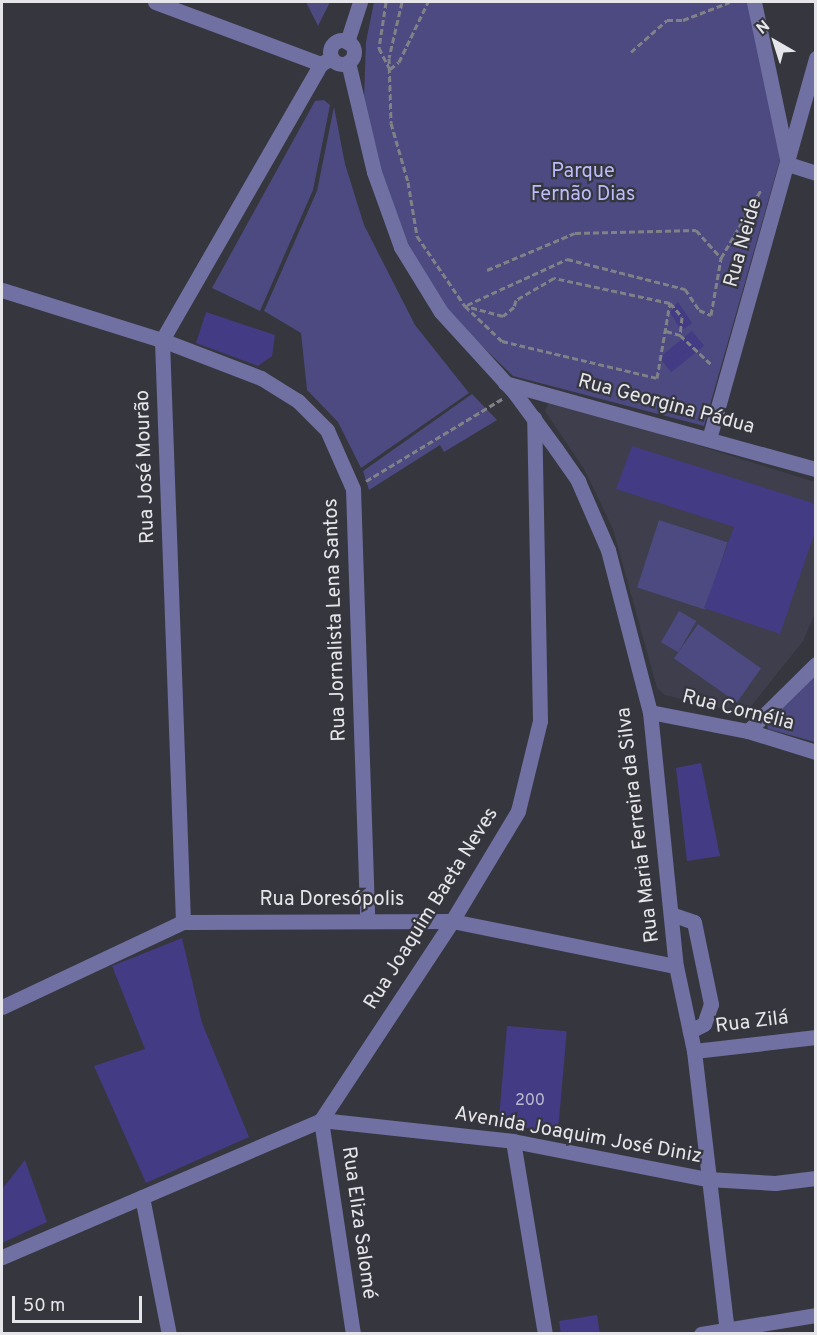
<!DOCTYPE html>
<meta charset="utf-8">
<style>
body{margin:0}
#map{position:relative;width:817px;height:1335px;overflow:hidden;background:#36363e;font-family:Overpass,sans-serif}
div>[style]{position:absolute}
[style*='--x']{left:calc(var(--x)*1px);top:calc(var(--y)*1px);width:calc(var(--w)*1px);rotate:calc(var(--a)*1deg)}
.built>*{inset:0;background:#3e3e4c}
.green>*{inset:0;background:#4c4a80;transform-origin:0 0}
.building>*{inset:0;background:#433b83;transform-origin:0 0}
.path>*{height:3px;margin-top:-1.5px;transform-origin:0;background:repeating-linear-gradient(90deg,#818188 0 6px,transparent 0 9px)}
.minor>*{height:15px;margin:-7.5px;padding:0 7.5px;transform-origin:7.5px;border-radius:7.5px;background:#7070a3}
.minor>.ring{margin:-7.5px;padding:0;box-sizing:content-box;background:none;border:15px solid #7070a3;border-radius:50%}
span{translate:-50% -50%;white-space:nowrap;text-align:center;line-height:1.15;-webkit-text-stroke:4.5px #36363e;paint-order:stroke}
.number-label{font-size:16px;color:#bcbad0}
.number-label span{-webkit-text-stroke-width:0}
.park-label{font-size:20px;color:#bcbcfb}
.street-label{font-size:20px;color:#e5e5ea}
.frame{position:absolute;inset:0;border:3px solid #e5e5ea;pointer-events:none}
.north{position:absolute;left:745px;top:12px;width:60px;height:60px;-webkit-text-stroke:4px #36363e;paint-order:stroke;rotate:321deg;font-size:16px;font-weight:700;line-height:24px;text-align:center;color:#e5e5ea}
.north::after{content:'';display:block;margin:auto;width:21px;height:27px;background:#e5e5ea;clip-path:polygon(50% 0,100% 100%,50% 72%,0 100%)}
.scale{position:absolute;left:12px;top:1296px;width:130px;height:27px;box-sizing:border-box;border:3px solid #e5e5ea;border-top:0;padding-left:8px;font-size:18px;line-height:21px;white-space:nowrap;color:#e5e5ea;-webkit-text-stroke:4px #36363e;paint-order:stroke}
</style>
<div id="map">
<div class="built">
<div style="clip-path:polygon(549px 402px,578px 408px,815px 482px,815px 614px,803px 641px,745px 714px,665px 695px,657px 688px,613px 529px,584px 469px,545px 411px)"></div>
</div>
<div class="green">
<div style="clip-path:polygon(306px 2px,330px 2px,318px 26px)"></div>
<div style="clip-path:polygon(374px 2px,750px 2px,781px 156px,704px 426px,513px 376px,459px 324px,431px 289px,396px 219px,372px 142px,364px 99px,366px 42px)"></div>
<div style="clip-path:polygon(324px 100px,330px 105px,313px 190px,260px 311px,212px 288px,315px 101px)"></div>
<div style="clip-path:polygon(334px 107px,345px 164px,364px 225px,415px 325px,469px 393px,361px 468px,338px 422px,307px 390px,301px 333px,264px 311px,317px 191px)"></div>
<div style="clip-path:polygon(472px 394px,497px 420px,444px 452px,440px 445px,369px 490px,363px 471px)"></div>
<div style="left:659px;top:520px;width:72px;height:71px;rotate:18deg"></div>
<div style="left:679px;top:611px;width:20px;height:36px;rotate:30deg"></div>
<div style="left:698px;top:624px;width:77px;height:42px;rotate:35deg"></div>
<div style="clip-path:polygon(815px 669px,815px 742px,768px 729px,767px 725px)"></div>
</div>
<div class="building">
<div style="clip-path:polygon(678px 302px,692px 323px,681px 331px,670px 312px)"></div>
<div style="clip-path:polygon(206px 312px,275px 335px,272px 356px,258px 366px,196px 343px)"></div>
<div style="left:692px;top:331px;width:19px;height:42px;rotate:51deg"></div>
<div style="clip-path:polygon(632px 446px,816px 504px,816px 529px,780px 634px,704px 608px,734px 527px,616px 489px)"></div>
<div style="clip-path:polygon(701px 763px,720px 856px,687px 861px,676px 768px)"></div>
<div style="clip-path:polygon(182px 938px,202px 1023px,249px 1137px,146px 1183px,94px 1066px,145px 1049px,112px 966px)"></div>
<div style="left:507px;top:1026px;width:60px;height:100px;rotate:5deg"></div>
<div style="clip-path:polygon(25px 1160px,47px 1222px,2px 1243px,2px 1189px)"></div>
<div style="clip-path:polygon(597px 1315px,600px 1334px,561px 1334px,559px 1321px)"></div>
</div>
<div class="path">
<div style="--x:386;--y:2;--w:47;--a:98.7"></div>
<div style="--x:379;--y:48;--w:22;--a:63"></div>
<div style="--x:402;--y:2;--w:57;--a:103.1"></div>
<div style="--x:389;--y:58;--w:65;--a:88.2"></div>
<div style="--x:391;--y:123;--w:61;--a:73.9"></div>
<div style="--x:408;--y:182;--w:55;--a:80.5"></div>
<div style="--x:417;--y:236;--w:85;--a:55.6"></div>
<div style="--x:465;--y:306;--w:51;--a:43.4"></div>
<div style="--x:502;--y:341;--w:159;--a:13.4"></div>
<div style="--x:657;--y:378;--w:76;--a:-80.2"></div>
<div style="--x:670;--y:303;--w:119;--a:-167.8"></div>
<div style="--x:554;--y:278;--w:44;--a:149.9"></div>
<div style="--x:516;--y:300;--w:7;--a:106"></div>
<div style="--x:514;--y:307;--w:14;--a:141"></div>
<div style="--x:503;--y:316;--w:39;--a:-165"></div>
<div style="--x:631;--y:52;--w:48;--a:-41.6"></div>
<div style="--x:667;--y:20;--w:16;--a:0"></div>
<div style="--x:683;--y:20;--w:50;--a:-21"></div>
<div style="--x:390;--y:69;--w:11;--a:-38"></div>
<div style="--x:399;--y:62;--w:67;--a:-64.2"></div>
<div style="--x:487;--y:270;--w:95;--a:-22.8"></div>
<div style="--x:575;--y:233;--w:121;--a:-1.4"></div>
<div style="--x:696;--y:230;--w:38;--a:48"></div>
<div style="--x:670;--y:303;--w:18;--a:49"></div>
<div style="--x:682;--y:317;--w:18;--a:96"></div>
<div style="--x:467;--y:305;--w:110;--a:-24.7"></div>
<div style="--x:567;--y:259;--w:122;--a:14.3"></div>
<div style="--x:685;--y:289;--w:25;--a:56"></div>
<div style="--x:699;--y:310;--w:13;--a:23"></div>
<div style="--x:711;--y:315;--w:58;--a:-80"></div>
<div style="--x:721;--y:258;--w:81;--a:-59.6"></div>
<div style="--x:666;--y:331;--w:15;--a:16"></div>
<div style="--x:680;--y:335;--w:45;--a:43.2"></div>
<div style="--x:366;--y:481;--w:159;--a:-31.1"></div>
</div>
<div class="minor">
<div style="--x:155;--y:2;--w:177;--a:20.5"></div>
<div style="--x:754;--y:2;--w:166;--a:78.1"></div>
<div style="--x:788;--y:164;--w:29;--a:18"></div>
<div class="ring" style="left:330px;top:40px;width:9px;height:9px"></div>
<div style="--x:347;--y:42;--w:42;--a:-72"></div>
<div style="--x:348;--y:62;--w:113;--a:76.7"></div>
<div style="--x:374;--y:172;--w:80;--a:70.2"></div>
<div style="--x:401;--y:247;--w:76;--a:58.4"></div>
<div style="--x:441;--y:312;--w:108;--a:47.6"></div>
<div style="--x:514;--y:392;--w:71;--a:53.6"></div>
<div style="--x:556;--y:449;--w:39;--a:55"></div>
<div style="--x:578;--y:481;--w:75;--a:66.5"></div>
<div style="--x:608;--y:550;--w:167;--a:75.5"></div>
<div style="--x:650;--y:712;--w:255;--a:84.2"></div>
<div style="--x:676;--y:966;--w:87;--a:78"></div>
<div style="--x:694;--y:1051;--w:285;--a:83.3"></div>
<div style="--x:2;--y:290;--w:168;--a:17.4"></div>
<div style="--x:162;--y:340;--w:106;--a:21"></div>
<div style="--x:261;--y:378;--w:44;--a:31.9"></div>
<div style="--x:298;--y:401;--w:41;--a:45"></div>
<div style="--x:327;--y:430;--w:64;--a:66.2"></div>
<div style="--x:353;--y:489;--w:432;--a:88.1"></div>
<div style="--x:505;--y:383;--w:323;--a:15.5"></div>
<div style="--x:709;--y:439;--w:396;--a:-74.3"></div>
<div style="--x:650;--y:712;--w:100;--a:11"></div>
<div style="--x:748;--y:731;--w:71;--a:17.2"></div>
<div style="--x:748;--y:731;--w:95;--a:-44.6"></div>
<div style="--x:671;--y:914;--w:24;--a:19"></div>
<div style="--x:694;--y:922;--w:84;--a:78.3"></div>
<div style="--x:711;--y:1004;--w:21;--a:109"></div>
<div style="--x:704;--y:1024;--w:16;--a:153"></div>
<div style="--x:183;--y:922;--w:582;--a:-92.07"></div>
<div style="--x:162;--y:340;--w:319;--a:-60.1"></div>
<div style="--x:321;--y:64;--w:12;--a:-31"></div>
<div style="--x:2;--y:1007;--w:200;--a:-25.2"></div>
<div style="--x:183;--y:922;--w:269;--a:-0.2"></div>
<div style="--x:452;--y:921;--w:228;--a:11.4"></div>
<div style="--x:694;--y:1051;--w:123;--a:-6.5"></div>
<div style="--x:321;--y:1120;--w:238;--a:-56.6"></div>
<div style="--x:452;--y:921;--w:128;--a:-59"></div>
<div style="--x:518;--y:811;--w:93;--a:-76.3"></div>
<div style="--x:540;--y:721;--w:303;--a:-91.1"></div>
<div style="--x:321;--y:1120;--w:216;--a:81.5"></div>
<div style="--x:513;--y:1141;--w:196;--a:80.6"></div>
<div style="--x:142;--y:1197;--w:140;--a:78.9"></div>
<div style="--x:2;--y:1257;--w:347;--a:-23.2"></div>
<div style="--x:321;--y:1120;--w:193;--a:6.2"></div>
<div style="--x:513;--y:1141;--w:198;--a:11.1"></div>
<div style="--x:707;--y:1179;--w:68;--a:3.4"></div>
<div style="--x:775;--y:1183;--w:41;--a:-7"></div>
<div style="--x:701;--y:1334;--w:117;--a:-9.4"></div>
</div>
<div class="number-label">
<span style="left:530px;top:1101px">200</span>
</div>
<div class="park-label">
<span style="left:583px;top:184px">Parque<br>Fernão Dias</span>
</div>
<div class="street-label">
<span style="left:744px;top:243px;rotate:-74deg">Rua Neide</span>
<span style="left:666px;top:405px;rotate:15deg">Rua Georgina Pádua</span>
<span style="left:146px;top:467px;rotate:-92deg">Rua José Mourão</span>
<span style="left:336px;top:620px;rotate:-92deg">Rua Jornalista Lena Santos</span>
<span style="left:738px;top:711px;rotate:14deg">Rua Cornélia</span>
<span style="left:639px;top:825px;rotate:-97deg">Rua Maria Ferreira da Silva</span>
<span style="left:332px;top:900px">Rua Doresópolis</span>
<span style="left:432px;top:909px;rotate:-58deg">Rua Joaquim Baeta Neves</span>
<span style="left:752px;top:1023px;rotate:-7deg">Rua Zilá</span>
<span style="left:578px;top:1136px;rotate:10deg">Avenida Joaquim José Diniz</span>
<span style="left:358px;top:1223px;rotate:82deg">Rua Eliza Salomé</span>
</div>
<div class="frame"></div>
<div class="north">N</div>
<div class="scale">50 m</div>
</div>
